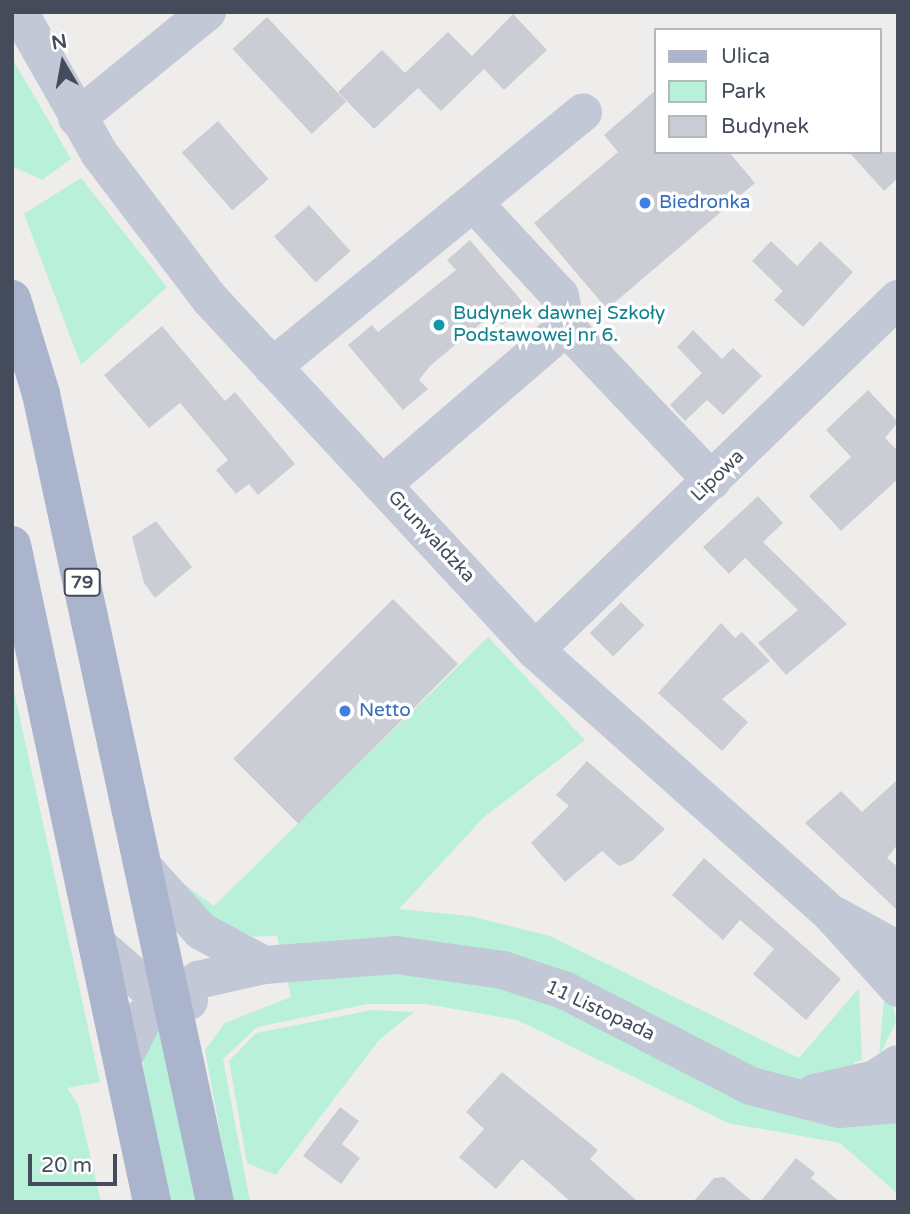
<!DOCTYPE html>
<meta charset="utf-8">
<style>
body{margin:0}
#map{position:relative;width:910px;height:1214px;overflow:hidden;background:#efedec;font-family:"Varela Round",sans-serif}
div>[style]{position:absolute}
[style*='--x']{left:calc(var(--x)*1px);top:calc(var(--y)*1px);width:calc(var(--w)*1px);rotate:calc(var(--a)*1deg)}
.green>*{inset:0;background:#b8f0da}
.building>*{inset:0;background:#cbcdd5;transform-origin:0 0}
.minor>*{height:38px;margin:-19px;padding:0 19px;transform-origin:19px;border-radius:19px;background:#c2c8d5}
.major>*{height:38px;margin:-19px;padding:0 19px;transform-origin:19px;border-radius:19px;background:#abb4cd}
.dots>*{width:19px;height:19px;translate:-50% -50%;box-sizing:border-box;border:4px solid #fff;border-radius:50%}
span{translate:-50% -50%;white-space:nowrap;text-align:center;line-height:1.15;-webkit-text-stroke:7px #fff;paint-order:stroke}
.shield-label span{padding:2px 5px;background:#fff;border:2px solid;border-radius:5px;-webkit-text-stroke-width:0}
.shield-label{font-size:18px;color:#444b5b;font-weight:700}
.shop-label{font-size:19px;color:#366cbe}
.left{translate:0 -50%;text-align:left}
.culture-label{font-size:19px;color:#0d838f}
.street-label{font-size:19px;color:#444b5b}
.frame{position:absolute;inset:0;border:14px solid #444b5b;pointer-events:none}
.legend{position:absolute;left:654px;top:28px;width:228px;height:126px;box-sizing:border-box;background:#fff;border:2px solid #b4b7bd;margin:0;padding:9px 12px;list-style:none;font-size:21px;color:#444b5b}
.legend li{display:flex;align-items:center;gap:14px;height:35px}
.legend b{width:35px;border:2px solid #b4b7bd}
.north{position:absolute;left:28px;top:28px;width:70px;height:70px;-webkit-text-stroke:5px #fff;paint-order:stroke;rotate:350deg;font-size:19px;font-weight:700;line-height:28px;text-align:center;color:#444b5b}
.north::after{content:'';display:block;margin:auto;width:24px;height:32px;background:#444b5b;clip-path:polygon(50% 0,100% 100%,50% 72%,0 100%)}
.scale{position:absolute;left:28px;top:1154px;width:89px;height:32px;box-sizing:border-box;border:4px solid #444b5b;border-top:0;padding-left:9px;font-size:21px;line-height:24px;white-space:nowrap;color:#444b5b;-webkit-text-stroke:5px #fff;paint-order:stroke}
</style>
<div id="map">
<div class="green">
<div style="clip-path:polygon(12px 58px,71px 159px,42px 180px,12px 166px)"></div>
<div style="clip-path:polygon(81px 178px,167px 287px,81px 365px,24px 214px)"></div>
<div style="clip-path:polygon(488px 637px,585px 740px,484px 817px,399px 909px,470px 916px,550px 936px,799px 1058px,859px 988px,862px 1060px,854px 1063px,898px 1124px,898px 1194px,840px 1143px,728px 1123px,517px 1020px,426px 1004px,368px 1004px,257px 1027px,223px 1059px,250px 1202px,233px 1202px,205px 1050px,225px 1023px,291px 997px,277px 936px,241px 937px,184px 896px,185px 885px,214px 906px)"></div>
<div style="clip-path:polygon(12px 682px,100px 1082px,67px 1088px,78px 1104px,101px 1202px,12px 1202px)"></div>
<div style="clip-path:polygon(884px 998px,892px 1000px,896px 1022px,879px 1057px)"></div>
<div style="clip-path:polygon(372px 1010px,414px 1012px,379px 1040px,276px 1175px,247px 1163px,229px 1061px,256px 1033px)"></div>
<div style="clip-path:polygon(159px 1028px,196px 1202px,170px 1202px,143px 1068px,145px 1049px)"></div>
</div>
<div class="building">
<div style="clip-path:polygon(513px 14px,547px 50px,504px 90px,484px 69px,441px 111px,418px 88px,374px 129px,338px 92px,382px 50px,405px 73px,448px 32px,472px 56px)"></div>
<div style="left:267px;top:17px;width:116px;height:47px;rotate:47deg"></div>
<div style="clip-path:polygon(656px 90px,656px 152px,729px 152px,755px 183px,607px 309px,534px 223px,618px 152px,604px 135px)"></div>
<div style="left:218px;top:121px;width:77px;height:48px;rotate:49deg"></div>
<div style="clip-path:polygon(849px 152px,898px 152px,898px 178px,884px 191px)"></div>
<div style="left:309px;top:205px;width:62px;height:47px;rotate:48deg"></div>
<div style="clip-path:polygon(470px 240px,526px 306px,502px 325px,495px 316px,480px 324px,430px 366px,419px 380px,428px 389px,403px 410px,348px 345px,372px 325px,378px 332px,456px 270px,447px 260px)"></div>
<div style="clip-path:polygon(771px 241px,797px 266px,820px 241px,853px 272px,803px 327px,774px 300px,783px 291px,752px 261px)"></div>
<div style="clip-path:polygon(162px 326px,225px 401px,235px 392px,295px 464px,258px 495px,249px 484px,236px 494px,216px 470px,228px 460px,180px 403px,149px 428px,104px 375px)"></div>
<div style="clip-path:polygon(693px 330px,722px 359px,733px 348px,762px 376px,723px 415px,707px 400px,685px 421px,670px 405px,702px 373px,677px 347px)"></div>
<div style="clip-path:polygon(868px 390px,898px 422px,885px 438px,898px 451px,898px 479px,841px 531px,809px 496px,851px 457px,826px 430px)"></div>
<div style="clip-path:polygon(758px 496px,783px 523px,763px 542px,847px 624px,786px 675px,758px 643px,798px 610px,745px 558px,729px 574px,703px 547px)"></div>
<div style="clip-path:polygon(156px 521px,192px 567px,155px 598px,144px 583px,132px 537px)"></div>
<div style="left:393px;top:599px;width:92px;height:226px;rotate:45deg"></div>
<div style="left:621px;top:602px;width:33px;height:44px;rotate:45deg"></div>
<div style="clip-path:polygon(721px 623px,735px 638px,742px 632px,770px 661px,722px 699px,748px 722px,722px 751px,658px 693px)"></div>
<div style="clip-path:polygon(587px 761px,665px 829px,632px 861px,619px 866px,602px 851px,565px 882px,531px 843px,569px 806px,556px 795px)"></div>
<div style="clip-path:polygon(898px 779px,898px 844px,887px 858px,898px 867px,898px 911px,805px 823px,841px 791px,862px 812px)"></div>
<div style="clip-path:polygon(704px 858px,841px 979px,806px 1020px,753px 974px,774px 949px,740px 920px,723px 940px,672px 895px)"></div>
<div style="clip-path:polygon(502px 1072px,598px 1150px,590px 1159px,638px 1202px,571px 1202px,522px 1159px,496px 1189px,459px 1157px,484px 1129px,466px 1112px)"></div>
<div style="clip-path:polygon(340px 1107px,359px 1121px,342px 1144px,360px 1158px,341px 1184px,303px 1156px)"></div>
<div style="clip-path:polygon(796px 1158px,815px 1173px,811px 1178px,840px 1202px,760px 1202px)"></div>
<div style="clip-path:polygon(724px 1177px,753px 1202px,693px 1202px,714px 1178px)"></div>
</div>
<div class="minor">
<div style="--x:19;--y:12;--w:162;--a:60.4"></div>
<div style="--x:99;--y:153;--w:183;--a:52.8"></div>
<div style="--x:210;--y:299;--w:478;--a:47.2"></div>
<div style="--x:535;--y:650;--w:397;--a:41.7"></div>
<div style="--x:831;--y:914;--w:100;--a:47.8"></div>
<div style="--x:77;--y:118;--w:168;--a:-39.2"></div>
<div style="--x:566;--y:327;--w:212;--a:46.5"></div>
<div style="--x:272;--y:367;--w:402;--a:-39.3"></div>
<div style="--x:382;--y:485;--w:243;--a:-40.7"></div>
<div style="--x:566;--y:327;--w:32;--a:-101"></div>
<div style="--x:560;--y:296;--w:127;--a:-132.8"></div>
<div style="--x:535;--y:650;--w:505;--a:-44.04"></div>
<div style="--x:143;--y:867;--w:86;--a:47.8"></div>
<div style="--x:201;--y:931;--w:72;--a:28.4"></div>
<div style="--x:836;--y:916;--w:71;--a:28.7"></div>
<div style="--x:97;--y:944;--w:61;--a:41"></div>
<div style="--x:143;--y:984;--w:49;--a:20.3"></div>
<div style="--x:123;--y:1059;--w:49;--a:-63.4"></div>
<div style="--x:145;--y:1015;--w:64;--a:-33.4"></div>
<div style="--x:198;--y:980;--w:68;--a:-12.8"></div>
<div style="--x:264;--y:965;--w:132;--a:-4.3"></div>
<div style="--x:396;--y:955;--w:108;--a:8"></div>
<div style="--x:503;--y:970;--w:66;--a:18.4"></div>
<div style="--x:566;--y:991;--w:208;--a:27.2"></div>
<div style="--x:751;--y:1086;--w:91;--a:14.6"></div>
<div style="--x:839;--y:1109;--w:59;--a:-4.8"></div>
<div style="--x:814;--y:1093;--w:63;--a:-12.9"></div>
<div style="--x:875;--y:1079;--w:27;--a:-33"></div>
</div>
<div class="major">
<div style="--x:12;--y:299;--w:99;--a:73"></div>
<div style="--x:41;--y:394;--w:827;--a:77.85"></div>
<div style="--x:12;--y:545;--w:672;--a:77.97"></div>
</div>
<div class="dots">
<div style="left:645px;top:203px;background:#3f7fe0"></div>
<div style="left:439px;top:325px;background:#0f9aa8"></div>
<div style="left:345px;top:711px;background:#3f7fe0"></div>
</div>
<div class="shield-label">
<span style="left:82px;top:582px">79</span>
</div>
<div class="shop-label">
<span class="left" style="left:659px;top:203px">Biedronka</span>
<span class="left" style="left:359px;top:711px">Netto</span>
</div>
<div class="culture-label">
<span class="left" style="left:453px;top:325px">Budynek dawnej Szkoły<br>Podstawowej nr 6.</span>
</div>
<div class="street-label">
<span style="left:718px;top:476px;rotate:-44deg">Lipowa</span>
<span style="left:431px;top:537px;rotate:47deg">Grunwaldzka</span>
<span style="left:600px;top:1011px;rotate:25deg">11 Listopada</span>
</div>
<div class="frame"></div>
<ul class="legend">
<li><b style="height:9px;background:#abb4cd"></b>Ulica</li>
<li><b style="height:19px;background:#b8f0da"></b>Park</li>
<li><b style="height:19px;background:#cbcdd5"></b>Budynek</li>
</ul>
<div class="north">N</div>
<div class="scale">20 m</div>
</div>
